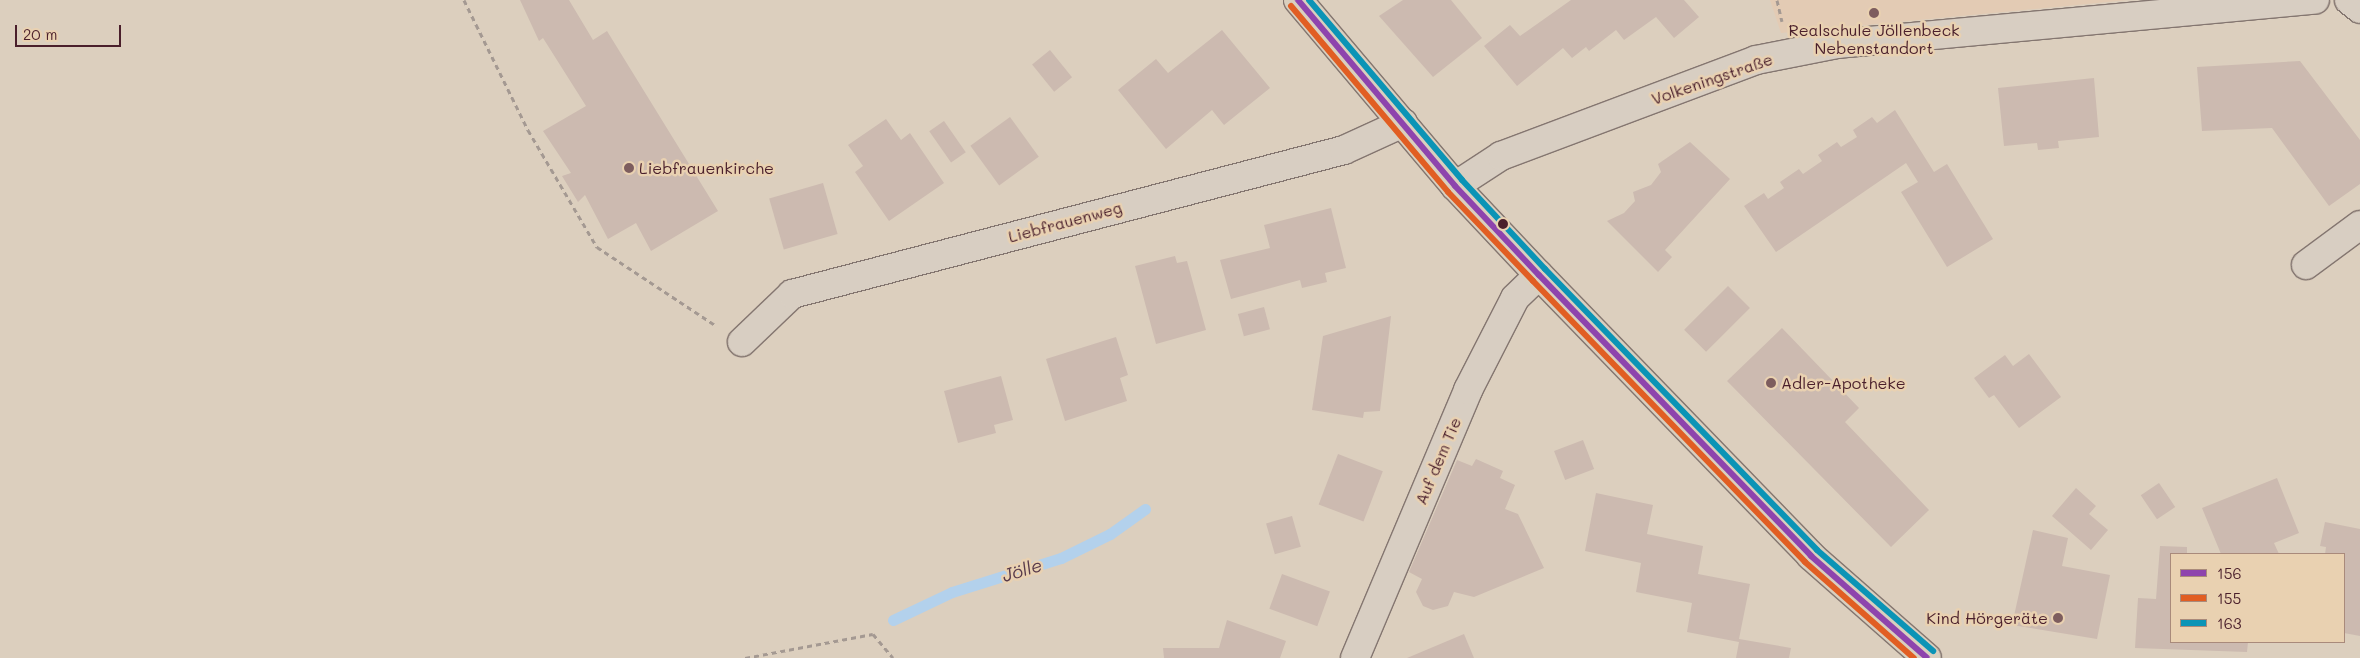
<!DOCTYPE html>
<meta charset="utf-8">
<style>
body{margin:0}
#map{position:relative;width:2360px;height:658px;overflow:hidden;background:#dccfbe;font-family:Mali,sans-serif}
div>[style]{position:absolute}
[style*='--x']{left:calc(var(--x)*1px);top:calc(var(--y)*1px);width:calc(var(--w)*1px);rotate:calc(var(--a)*1deg)}
.built>*{inset:0;background:#e3cbb4}
.stream>*{height:11px;margin:-5.5px;padding:0 5.5px;transform-origin:5.5px;border-radius:5.5px;background:#b3d1ec}
.building>*{inset:0;background:#ccbab0;transform-origin:0 0}
.path>*{height:3px;margin-top:-1.5px;transform-origin:0;background:repeating-linear-gradient(90deg,#a49992 0 5px,transparent 0 9px)}
.roads{filter:drop-shadow(1px 0 #847670) drop-shadow(-1px 0 #847670) drop-shadow(0 1px #847670) drop-shadow(0 -1px #847670)}
.minor>*{height:28px;margin:-14px;padding:0 14px;transform-origin:14px;border-radius:14px;background:#d8cec2}
.major>*{height:28px;margin:-14px;padding:0 14px;transform-origin:14px;border-radius:14px;background:#d9cfbe}
.bus-1>*{height:6px;margin:-3px;padding:0 3px;transform-origin:3px;border-radius:3px;background:#8e44ad}
.bus-2>*{height:6px;margin:-3px;padding:0 3px;transform-origin:3px;border-radius:3px;background:#e15e23}
.bus-3>*{height:6px;margin:-3px;padding:0 3px;transform-origin:3px;border-radius:3px;background:#0b94b6}
.dots>*{width:14px;height:14px;translate:-50% -50%;box-sizing:border-box;border:2px solid #e9d1b1;border-radius:50%}
span{translate:-50% -50%;white-space:nowrap;text-align:center;line-height:1.15;-webkit-text-stroke:5px #e9d1b1;paint-order:stroke}
.poi-label{font-size:16px;color:#4a1f2b}
.left{translate:0 -50%;text-align:left}
.right{translate:-100% -50%;text-align:right}
.street-label{font-size:16px;color:#4a1f2b}
.water-label{font-size:18px;color:#573a4b;font-style:italic}
.legend{position:absolute;left:2170px;top:553px;width:175px;height:90px;box-sizing:border-box;background:#e9d1b1;border:1px solid #a98a7b;margin:0;padding:6px 9px;list-style:none;font-size:15px;color:#4a1f2b}
.legend li{display:flex;align-items:center;gap:10px;height:25px}
.legend b{width:25px;border:1px solid #a98a7b}
.scale{position:absolute;left:15px;top:25px;width:106px;height:22px;box-sizing:border-box;border:2px solid #4a1f2b;border-top:0;padding-left:6px;font-size:15px;line-height:18px;white-space:nowrap;color:#4a1f2b;-webkit-text-stroke:4px #e9d1b1;paint-order:stroke}
</style>
<div id="map">
<div class="built">
<div style="clip-path:polygon(1770px 0,2128px 0,1781px 33px)"></div>
</div>
<div class="stream">
<div style="--x:893;--y:620;--w:65;--a:-25.4"></div>
<div style="--x:952;--y:592;--w:114;--a:-17.3"></div>
<div style="--x:1061;--y:558;--w:55;--a:-26.1"></div>
<div style="--x:1110;--y:534;--w:43;--a:-35.5"></div>
</div>
<div class="building">
<div style="clip-path:polygon(520px 0,569px 0,593px 40px,607px 31px,718px 211px,651px 251px,636px 223px,608px 239px,585px 195px,578px 202px,562px 176px,571px 173px,543px 131px,586px 106px,543px 38px,539px 41px)"></div>
<div style="clip-path:polygon(1403px 0,1451px 0,1482px 38px,1433px 77px,1379px 16px)"></div>
<div style="clip-path:polygon(1571px 0,1684px 0,1699px 17px,1674px 38px,1656px 17px,1624px 40px,1616px 30px,1589px 51px,1586px 47px,1572px 58px,1563px 48px,1517px 86px,1484px 46px,1510px 25px,1520px 36px)"></div>
<div style="clip-path:polygon(1222px 30px,1270px 88px,1224px 125px,1212px 110px,1166px 149px,1118px 90px,1156px 59px,1168px 73px)"></div>
<div style="left:1050px;top:50px;width:35px;height:23px;rotate:51deg"></div>
<div style="clip-path:polygon(2300px 61px,2360px 140px,2360px 184px,2329px 206px,2272px 128px,2202px 131px,2197px 67px)"></div>
<div style="clip-path:polygon(2094px 78px,2099px 137px,2058px 141px,2059px 148px,2038px 150px,2037px 143px,2004px 146px,1998px 88px)"></div>
<div style="clip-path:polygon(1895px 110px,1934px 172px,1947px 164px,1993px 239px,1947px 267px,1901px 192px,1918px 182px,1906px 163px,1776px 252px,1744px 206px,1764px 193px,1768px 199px,1784px 188px,1780px 182px,1799px 169px,1803px 174px,1822px 161px,1818px 155px,1837px 142px,1841px 147px,1857px 137px,1853px 130px,1872px 117px,1877px 123px)"></div>
<div style="left:1010px;top:117px;width:49px;height:49px;rotate:54deg"></div>
<div style="clip-path:polygon(886px 119px,901px 140px,910px 133px,944px 183px,889px 221px,855px 172px,863px 166px,848px 145px)"></div>
<div style="left:944px;top:121px;width:38px;height:18px;rotate:55deg"></div>
<div style="clip-path:polygon(1690px 142px,1730px 179px,1665px 250px,1672px 257px,1658px 272px,1607px 221px,1624px 213px,1635px 201px,1633px 192px,1651px 185px,1661px 172px,1658px 164px)"></div>
<div style="left:823px;top:183px;width:53px;height:56px;rotate:74deg"></div>
<div style="clip-path:polygon(1331px 208px,1346px 268px,1325px 273px,1327px 282px,1302px 288px,1300px 280px,1231px 299px,1220px 260px,1270px 248px,1264px 225px)"></div>
<div style="clip-path:polygon(1175px 256px,1177px 263px,1187px 261px,1206px 330px,1156px 344px,1135px 266px)"></div>
<div style="left:1728px;top:286px;width:31px;height:62px;rotate:45deg"></div>
<div style="left:1264px;top:307px;width:23px;height:27px;rotate:75deg"></div>
<div style="clip-path:polygon(1391px 316px,1380px 411px,1364px 412px,1363px 418px,1312px 410px,1323px 336px)"></div>
<div style="clip-path:polygon(1782px 328px,1859px 408px,1845px 422px,1929px 510px,1891px 547px,1727px 381px)"></div>
<div style="clip-path:polygon(1116px 337px,1128px 375px,1120px 378px,1127px 401px,1065px 421px,1046px 359px)"></div>
<div style="clip-path:polygon(2029px 354px,2061px 397px,2019px 428px,1994px 395px,1989px 398px,1974px 378px,2005px 355px,2013px 366px)"></div>
<div style="clip-path:polygon(1001px 376px,1013px 420px,994px 425px,996px 433px,958px 443px,944px 391px)"></div>
<div style="left:1583px;top:440px;width:31px;height:31px;rotate:69deg"></div>
<div style="left:1338px;top:454px;width:48px;height:54px;rotate:21deg"></div>
<div style="clip-path:polygon(1476px 459px,1503px 471px,1500px 478px,1515px 485px,1505px 509px,1518px 514px,1544px 568px,1474px 597px,1454px 592px,1448px 606px,1433px 610px,1423px 606px,1416px 592px,1422px 579px,1409px 572px,1457px 460px,1472px 466px)"></div>
<div style="clip-path:polygon(2277px 478px,2299px 533px,2274px 543px,2279px 554px,2221px 554px,2202px 508px)"></div>
<div style="left:2159px;top:483px;width:29px;height:22px;rotate:56deg"></div>
<div style="clip-path:polygon(2076px 488px,2096px 506px,2089px 514px,2108px 530px,2091px 550px,2052px 516px)"></div>
<div style="clip-path:polygon(1596px 493px,1653px 505px,1647px 534px,1703px 546px,1698px 574px,1750px 584px,1739px 639px,1791px 648px,1789px 658px,1736px 658px,1739px 642px,1687px 632px,1692px 603px,1636px 592px,1641px 563px,1585px 551px)"></div>
<div style="left:1292px;top:516px;width:32px;height:27px;rotate:74deg"></div>
<div style="clip-path:polygon(2325px 522px,2360px 529px,2360px 636px,2344px 633px,2344px 554px,2325px 554px,2326px 547px,2320px 546px)"></div>
<div style="clip-path:polygon(2033px 530px,2068px 538px,2062px 566px,2110px 575px,2097px 639px,2012px 625px)"></div>
<div style="clip-path:polygon(2160px 546px,2187px 547px,2187px 554px,2171px 554px,2171px 642px,2248px 642px,2247px 652px,2135px 648px,2138px 598px,2156px 599px)"></div>
<div style="left:1282px;top:574px;width:51px;height:37px;rotate:20deg"></div>
<div style="clip-path:polygon(1227px 620px,1286px 641px,1280px 658px,1164px 658px,1163px 648px,1219px 648px)"></div>
<div style="clip-path:polygon(1464px 634px,1474px 658px,1407px 658px)"></div>
</div>
<div class="path">
<div style="--x:464;--y:0;--w:145;--a:63.8"></div>
<div style="--x:528;--y:130;--w:136;--a:59.5"></div>
<div style="--x:597;--y:247;--w:141;--a:33.5"></div>
<div style="--x:1777;--y:0;--w:22;--a:77"></div>
<div style="--x:745;--y:658;--w:130;--a:-10.6"></div>
<div style="--x:873;--y:634;--w:31;--a:50"></div>
</div>
<div class="roads">
<div class="minor">
<div style="--x:2349;--y:0;--w:14;--a:39"></div>
<div style="--x:1455;--y:186;--w:55;--a:-33.1"></div>
<div style="--x:1501;--y:156;--w:272;--a:-20.6"></div>
<div style="--x:1756;--y:60;--w:83;--a:-11.2"></div>
<div style="--x:1837;--y:44;--w:480;--a:-5.3"></div>
<div style="--x:2306;--y:265;--w:67;--a:-36.5"></div>
<div style="--x:742;--y:342;--w:69;--a:-43.8"></div>
<div style="--x:792;--y:294;--w:570;--a:-14.62"></div>
<div style="--x:1344;--y:150;--w:65;--a:-24.6"></div>
<div style="--x:1355;--y:658;--w:291;--a:-67.1"></div>
<div style="--x:1468;--y:390;--w:103;--a:-62.9"></div>
<div style="--x:1515;--y:298;--w:33;--a:-44"></div>
</div>
<div class="major">
<div style="--x:1298;--y:0;--w:243;--a:49.8"></div>
<div style="--x:1455;--y:186;--w:122;--a:46.7"></div>
<div style="--x:1539;--y:275;--w:391;--a:45.9"></div>
<div style="--x:1811;--y:556;--w:154;--a:41.3"></div>
</div>
</div>
<div class="bus-1">
<div style="--x:1298;--y:0;--w:243;--a:49.8"></div>
<div style="--x:1455;--y:186;--w:122;--a:46.7"></div>
<div style="--x:1539;--y:275;--w:391;--a:45.9"></div>
<div style="--x:1811;--y:556;--w:154;--a:41.3"></div>
</div>
<div class="bus-2">
<div style="--x:1291;--y:6;--w:243;--a:49.8"></div>
<div style="--x:1448;--y:192;--w:123;--a:46.3"></div>
<div style="--x:1533;--y:281;--w:391;--a:45.9"></div>
<div style="--x:1805;--y:562;--w:145;--a:41.4"></div>
</div>
<div class="bus-3">
<div style="--x:1309;--y:0;--w:236;--a:49.6"></div>
<div style="--x:1462;--y:180;--w:122;--a:47"></div>
<div style="--x:1545;--y:269;--w:391;--a:45.9"></div>
<div style="--x:1817;--y:550;--w:154;--a:41"></div>
</div>
<div class="dots">
<div style="left:1874px;top:13px;background:#7d5d5e"></div>
<div style="left:629px;top:168px;background:#7d5d5e"></div>
<div style="left:1503px;top:224px;background:#4a1f2b"></div>
<div style="left:1771px;top:383px;background:#7d5d5e"></div>
<div style="left:2058px;top:618px;background:#7d5d5e"></div>
</div>
<div class="poi-label">
<span style="left:1874px;top:39px">Realschule Jöllenbeck<br>Nebenstandort</span>
<span class="left" style="left:639px;top:168px">Liebfrauenkirche</span>
<span class="left" style="left:1781px;top:383px">Adler-Apotheke</span>
<span class="right" style="left:2048px;top:618px">Kind Hörgeräte</span>
</div>
<div class="street-label">
<span style="left:1712px;top:79px;rotate:-19deg">Volkeningstraße</span>
<span style="left:1065px;top:222px;rotate:-15deg">Liebfrauenweg</span>
<span style="left:1438px;top:461px;rotate:-67deg">Auf dem Tie</span>
</div>
<div class="water-label">
<span style="left:1022px;top:570px;rotate:-17deg">Jölle</span>
</div>
<ul class="legend">
<li><b style="height:6px;background:#8e44ad"></b>156</li>
<li><b style="height:6px;background:#e15e23"></b>155</li>
<li><b style="height:6px;background:#0b94b6"></b>163</li>
</ul>
<div class="scale">20 m</div>
</div>
